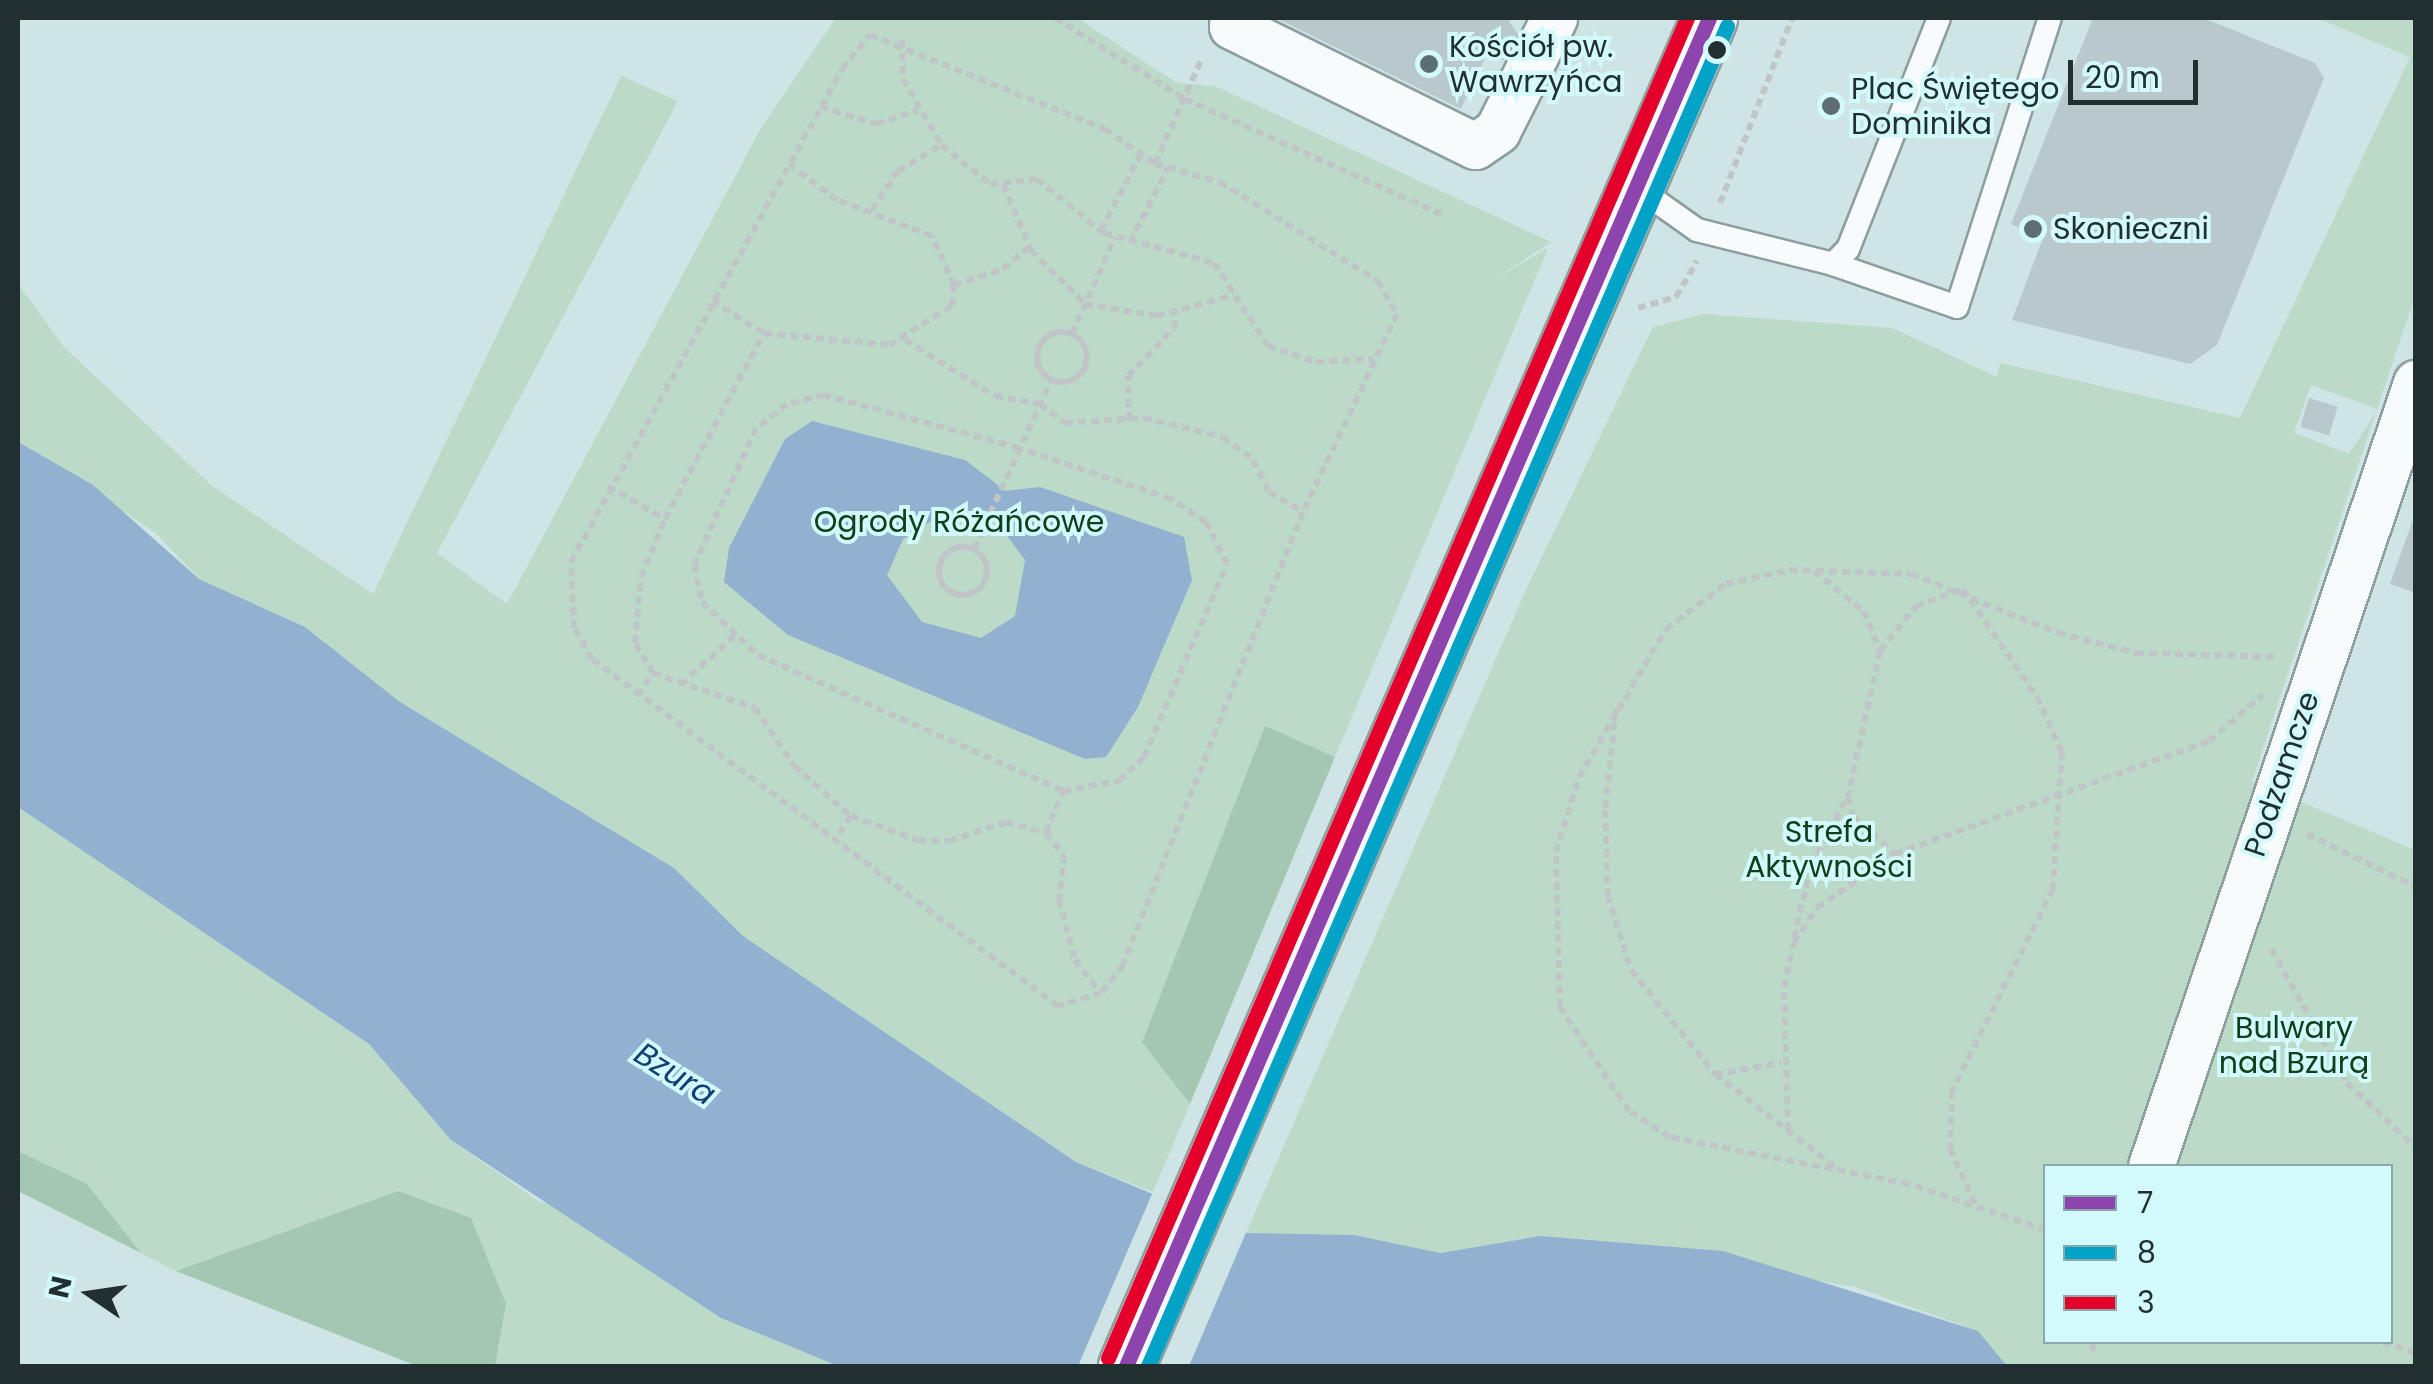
<!DOCTYPE html>
<meta charset="utf-8">
<style>
body{margin:0}
#map{position:relative;width:2433px;height:1384px;overflow:hidden;background:#cee4e5;font-family:Poppins,sans-serif}
div>[style]{position:absolute}
[style*='--x']{left:calc(var(--x)*1px);top:calc(var(--y)*1px);width:calc(var(--w)*1px);rotate:calc(var(--a)*1deg)}
.green>*{inset:0;background:#bcdac8}
.forest>*{inset:0;background:#a4c7b2}
.water>*{inset:0;background:#92b0cf}
.pier>*{inset:0;background:#cee4e5}
.building>*{inset:0;background:#b8c8cb;transform-origin:0 0}
.path>*{height:6px;margin-top:-3px;transform-origin:0;background:repeating-linear-gradient(90deg,#c0c6c7 0 8px,transparent 0 13px)}
.path>.ring{margin:-3px;padding:0;box-sizing:content-box;background:none;border:6px solid #c0c6c7;border-radius:50%}
.roads{filter:drop-shadow(2px 0 #8d9e9f) drop-shadow(-2px 0 #8d9e9f) drop-shadow(0 2px #8d9e9f) drop-shadow(0 -2px #8d9e9f)}
.lane>*{height:22px;margin:-11px;padding:0 11px;transform-origin:11px;border-radius:11px;background:#f8fbfb}
.street>*{height:45px;margin:-22.5px;padding:0 22.5px;transform-origin:22.5px;border-radius:22.5px;background:#f8fbfb}
.secondary>*{height:55px;margin:-27.5px;padding:0 27.5px;transform-origin:27.5px;border-radius:27.5px;background:#f8fbfb}
.bus-1>*{height:15px;margin:-7.5px;padding:0 7.5px;transform-origin:7.5px;border-radius:7.5px;background:#8e44ad}
.bus-2>*{height:15px;margin:-7.5px;padding:0 7.5px;transform-origin:7.5px;border-radius:7.5px;background:#02a3c6}
.bus-3>*{height:15px;margin:-7.5px;padding:0 7.5px;transform-origin:7.5px;border-radius:7.5px;background:#e4002b}
.dots>*{width:28px;height:28px;translate:-50% -50%;box-sizing:border-box;border:5px solid #d2f9fc;border-radius:50%}
span{translate:-50% -50%;white-space:nowrap;text-align:center;line-height:1.15;-webkit-text-stroke:8px #d2f9fc;paint-order:stroke}
.poi-label{font-size:30px;color:#212f31}
.left{translate:0 -50%;text-align:left}
.park-label{font-size:30px;color:#0e411b}
.street-label{font-size:30px;color:#212f31}
.water-label{font-size:32px;color:#123e75;font-style:italic}
.frame{position:absolute;inset:0;border:20px solid #212f31;pointer-events:none}
.legend{position:absolute;left:2043px;top:1164px;width:350px;height:180px;box-sizing:border-box;background:#d2f9fc;border:2px solid #8ba8ab;margin:0;padding:12px 18px;list-style:none;font-size:30px;color:#212f31}
.legend li{display:flex;align-items:center;gap:20px;height:50px}
.legend b{width:50px;border:2px solid #8ba8ab}
.north{position:absolute;left:40px;top:1244px;width:100px;height:100px;-webkit-text-stroke:8px #d2f9fc;paint-order:stroke;rotate:283deg;font-size:28px;font-weight:700;line-height:40px;text-align:center;color:#212f31}
.north::after{content:'';display:block;margin:auto;width:35px;height:45px;background:#212f31;clip-path:polygon(50% 0,100% 100%,50% 72%,0 100%)}
.scale{position:absolute;left:2068px;top:60px;width:130px;height:45px;box-sizing:border-box;border:5px solid #212f31;border-top:0;padding-left:12px;font-size:30px;line-height:35px;white-space:nowrap;color:#212f31;-webkit-text-stroke:8px #d2f9fc;paint-order:stroke}
</style>
<div id="map">
<div class="green">
<div style="clip-path:polygon(836px 18px,1077px 18px,1177px 83px,1215px 86px,1551px 242px,1495px 279px,1548px 248px,1335px 757px,1265px 727px,1142px 1041px,1190px 1104px,1153px 1192px,1076px 1162px,743px 936px,674px 868px,400px 702px,305px 627px,199px 579px,156px 533px,18px 442px,18px 284px,64px 347px,211px 485px,373px 594px,621px 76px,678px 101px,437px 553px,507px 604px,761px 128px)"></div>
<div style="clip-path:polygon(evenodd,2317px 18px,2415px 18px,2415px 296px,2252px 781px,2415px 850px,2415px 1366px,2007px 1366px,1978px 1331px,1855px 1287px,1540px 1236px,1440px 1253px,1246px 1233px,1524px 594px,1653px 327px,1704px 314px,1892px 328px,1997px 377px,2000px 363px,2240px 418px,2410px 57px,2317px 18px,2311px 385px,2378px 409px,2349px 454px,2294px 433px,2311px 385px,2317px 18px,2046px 1166px,2390px 1166px,2390px 1342px,2046px 1342px,2046px 1166px)"></div>
<div style="clip-path:polygon(18px 807px,369px 1044px,451px 1140px,538px 1201px,564px 1209px,721px 1318px,838px 1366px,495px 1366px,506px 1304px,398px 1191px,176px 1271px,141px 1253px,87px 1184px,18px 1151px)"></div>
</div>
<div class="forest">
<div style="clip-path:polygon(1265px 726px,1335px 757px,1190px 1104px,1142px 1042px)"></div>
<div style="clip-path:polygon(18px 1151px,87px 1184px,141px 1253px,18px 1191px)"></div>
<div style="clip-path:polygon(398px 1191px,471px 1218px,506px 1304px,495px 1366px,417px 1366px,176px 1271px)"></div>
</div>
<div class="water">
<div style="clip-path:polygon(evenodd,812px 421px,965px 460px,1006px 491px,1040px 487px,1184px 537px,1192px 580px,1138px 707px,1106px 757px,1085px 759px,788px 635px,724px 582px,729px 548px,785px 439px,812px 421px,949px 510px,996px 521px,1025px 560px,1015px 616px,981px 638px,922px 622px,887px 575px,903px 539px,949px 510px)"></div>
<div style="clip-path:polygon(18px 442px,93px 485px,199px 579px,305px 627px,400px 702px,674px 868px,743px 936px,1076px 1162px,1246px 1233px,1354px 1235px,1440px 1253px,1540px 1236px,1723px 1251px,1978px 1331px,2007px 1366px,838px 1366px,721px 1318px,451px 1140px,369px 1044px,18px 807px)"></div>
</div>
<div class="pier">
<div style="clip-path:polygon(1155px 1187px,1248px 1228px,1189px 1366px,1078px 1366px)"></div>
</div>
<div class="building">
<div style="clip-path:polygon(1276px 18px,1507px 18px,1520px 37px,1509px 60px,1485px 58px,1461px 109px)"></div>
<div style="clip-path:polygon(2093px 18px,2203px 18px,2315px 63px,2324px 78px,2217px 345px,2190px 364px,2012px 320px,2043px 238px,2011px 224px)"></div>
<div style="left:2309px;top:398px;width:30px;height:30px;rotate:17deg"></div>
<div style="clip-path:polygon(2412px 522px,2416px 523px,2416px 593px,2390px 584px)"></div>
</div>
<div class="path">
<div style="--x:1055;--y:18;--w:153;--a:31.9"></div>
<div style="--x:1185;--y:99;--w:283;--a:24.2"></div>
<div style="--x:902;--y:40;--w:39;--a:89"></div>
<div style="--x:903;--y:79;--w:75;--a:59.7"></div>
<div style="--x:821;--y:107;--w:58;--a:17.2"></div>
<div style="--x:876;--y:124;--w:44;--a:-18.4"></div>
<div style="--x:1155;--y:164;--w:67;--a:15.5"></div>
<div style="--x:1220;--y:182;--w:186;--a:32.1"></div>
<div style="--x:1378;--y:281;--w:38;--a:60"></div>
<div style="--x:1397;--y:314;--w:219;--a:115.4"></div>
<div style="--x:1303;--y:512;--w:487;--a:111.7"></div>
<div style="--x:1123;--y:965;--w:36;--a:128"></div>
<div style="--x:1101;--y:993;--w:45;--a:163.2"></div>
<div style="--x:1058;--y:1006;--w:581;--a:-143.33"></div>
<div style="--x:592;--y:659;--w:36;--a:-120"></div>
<div style="--x:574;--y:628;--w:66;--a:-92.6"></div>
<div style="--x:571;--y:562;--w:563;--a:-61.2"></div>
<div style="--x:842;--y:69;--w:44;--a:-50.5"></div>
<div style="--x:870;--y:35;--w:253;--a:21.8"></div>
<div style="--x:1105;--y:129;--w:61;--a:35"></div>
<div style="--x:1155;--y:164;--w:116;--a:-66.1"></div>
<div style="--x:1003;--y:185;--w:71;--a:66.7"></div>
<div style="--x:1031;--y:250;--w:76;--a:45"></div>
<div style="--x:1085;--y:304;--w:73;--a:9.5"></div>
<div style="--x:1157;--y:316;--w:79;--a:-15.4"></div>
<div style="--x:1720;--y:203;--w:199;--a:-68.7"></div>
<div style="--x:872;--y:210;--w:47;--a:-56.3"></div>
<div style="--x:898;--y:171;--w:50;--a:-31.2"></div>
<div style="--x:941;--y:145;--w:63;--a:38.5"></div>
<div style="--x:990;--y:184;--w:47;--a:-6.1"></div>
<div style="--x:1037;--y:179;--w:86;--a:38.9"></div>
<div style="--x:1104;--y:233;--w:114;--a:15.3"></div>
<div style="--x:1214;--y:263;--w:99;--a:57"></div>
<div style="--x:1268;--y:346;--w:51;--a:18.4"></div>
<div style="--x:1316;--y:362;--w:58;--a:-3"></div>
<div style="--x:1101;--y:230;--w:86;--a:-62.2"></div>
<div style="--x:1130;--y:242;--w:83;--a:-62.8"></div>
<div style="--x:954;--y:285;--w:52;--a:-18.1"></div>
<div style="--x:1003;--y:269;--w:34;--a:-40"></div>
<div style="--x:712;--y:301;--w:61;--a:31.6"></div>
<div style="--x:764;--y:333;--w:126;--a:5.5"></div>
<div style="--x:889;--y:345;--w:74;--a:-31.8"></div>
<div style="--x:952;--y:306;--w:21;--a:-85"></div>
<div style="--x:954;--y:285;--w:54;--a:-114.2"></div>
<div style="--x:932;--y:236;--w:102;--a:-159.2"></div>
<div style="--x:837;--y:200;--w:60;--a:-143.1"></div>
<div style="--x:1638;--y:308;--w:40;--a:-16"></div>
<div style="--x:1676;--y:297;--w:42;--a:-59.7"></div>
<div class="ring" style="left:1037px;top:332px;width:44px;height:44px"></div>
<div style="--x:1072;--y:334;--w:106;--a:-66.1"></div>
<div style="--x:905;--y:340;--w:106;--a:31.9"></div>
<div style="--x:995;--y:396;--w:46;--a:10.1"></div>
<div style="--x:1040;--y:404;--w:31;--a:37"></div>
<div style="--x:1065;--y:423;--w:79;--a:-3.6"></div>
<div style="--x:1144;--y:418;--w:81;--a:13.5"></div>
<div style="--x:1223;--y:437;--w:38;--a:37"></div>
<div style="--x:1253;--y:460;--w:36;--a:63"></div>
<div style="--x:1269;--y:492;--w:39;--a:30"></div>
<div style="--x:1129;--y:420;--w:44;--a:-91.3"></div>
<div style="--x:1128;--y:376;--w:66;--a:-46.2"></div>
<div style="--x:1174;--y:328;--w:15;--a:-82"></div>
<div style="--x:608;--y:486;--w:66;--a:30.1"></div>
<div style="--x:665;--y:519;--w:211;--a:-62"></div>
<div class="ring" style="left:939px;top:547px;width:42px;height:42px"></div>
<div style="--x:974;--y:549;--w:186;--a:-65.5"></div>
<div style="--x:1814;--y:571;--w:64;--a:38.7"></div>
<div style="--x:1864;--y:611;--w:43;--a:68.2"></div>
<div style="--x:1880;--y:651;--w:149;--a:102.4"></div>
<div style="--x:1848;--y:797;--w:20;--a:75"></div>
<div style="--x:1853;--y:816;--w:57;--a:42.1"></div>
<div style="--x:1880;--y:651;--w:58;--a:-51.3"></div>
<div style="--x:1916;--y:606;--w:50;--a:-19.9"></div>
<div style="--x:1963;--y:589;--w:131;--a:55.6"></div>
<div style="--x:2037;--y:697;--w:60;--a:65.6"></div>
<div style="--x:2062;--y:752;--w:137;--a:93.8"></div>
<div style="--x:2053;--y:889;--w:226;--a:116.6"></div>
<div style="--x:1952;--y:1091;--w:58;--a:92"></div>
<div style="--x:1950;--y:1149;--w:63;--a:65.5"></div>
<div style="--x:653;--y:673;--w:108;--a:18.9"></div>
<div style="--x:755;--y:708;--w:70;--a:56.1"></div>
<div style="--x:794;--y:766;--w:76;--a:41.3"></div>
<div style="--x:851;--y:816;--w:30;--a:124"></div>
<div style="--x:681;--y:685;--w:75;--a:-42.8"></div>
<div style="--x:638;--y:696;--w:27;--a:-57"></div>
<div style="--x:653;--y:673;--w:35;--a:-121"></div>
<div style="--x:635;--y:643;--w:66;--a:-84.8"></div>
<div style="--x:641;--y:577;--w:63;--a:-67.5"></div>
<div style="--x:1616;--y:709;--w:102;--a:96.2"></div>
<div style="--x:1605;--y:810;--w:85;--a:88"></div>
<div style="--x:1608;--y:895;--w:78;--a:73"></div>
<div style="--x:1631;--y:970;--w:134;--a:51.1"></div>
<div style="--x:1715;--y:1074;--w:153;--a:37.8"></div>
<div style="--x:851;--y:816;--w:71;--a:19.7"></div>
<div style="--x:918;--y:840;--w:31;--a:2"></div>
<div style="--x:949;--y:841;--w:60;--a:-18.4"></div>
<div style="--x:1006;--y:822;--w:41;--a:15.4"></div>
<div style="--x:1046;--y:833;--w:28;--a:51"></div>
<div style="--x:1064;--y:855;--w:45;--a:96.3"></div>
<div style="--x:1059;--y:900;--w:62;--a:75.1"></div>
<div style="--x:1075;--y:960;--w:42;--a:51.8"></div>
<div style="--x:1046;--y:833;--w:45;--a:-68"></div>
<div style="--x:1063;--y:791;--w:57;--a:-10.1"></div>
<div style="--x:1119;--y:781;--w:35;--a:-44"></div>
<div style="--x:1144;--y:757;--w:210;--a:-66.7"></div>
<div style="--x:1227;--y:564;--w:47;--a:-116.6"></div>
<div style="--x:1206;--y:522;--w:42;--a:-146.7"></div>
<div style="--x:1171;--y:499;--w:160;--a:-161.5"></div>
<div style="--x:1019;--y:448;--w:202;--a:-164.8"></div>
<div style="--x:824;--y:395;--w:38;--a:166"></div>
<div style="--x:787;--y:404;--w:39;--a:142"></div>
<div style="--x:756;--y:428;--w:150;--a:114.3"></div>
<div style="--x:694;--y:565;--w:38;--a:78"></div>
<div style="--x:702;--y:602;--w:77;--a:43.4"></div>
<div style="--x:758;--y:655;--w:334;--a:24"></div>
<div style="--x:2307;--y:834;--w:121;--a:25.9"></div>
<div style="--x:1794;--y:938;--w:74;--a:-76.7"></div>
<div style="--x:1811;--y:866;--w:77;--a:-62.1"></div>
<div style="--x:2271;--y:949;--w:154;--a:60.4"></div>
<div style="--x:2347;--y:1083;--w:95;--a:43.3"></div>
<div style="--x:1715;--y:1074;--w:67;--a:-9.5"></div>
<div style="--x:1788;--y:1130;--w:143;--a:-91.6"></div>
<div style="--x:1784;--y:987;--w:46;--a:-77.5"></div>
<div style="--x:1794;--y:942;--w:41;--a:-55.9"></div>
<div style="--x:1817;--y:908;--w:95;--a:-34.7"></div>
<div style="--x:1895;--y:854;--w:334;--a:-19.8"></div>
<div style="--x:2209;--y:741;--w:71;--a:-40.4"></div>
<div style="--x:2046;--y:1230;--w:145;--a:-161.4"></div>
<div style="--x:1909;--y:1184;--w:244;--a:-168.9"></div>
<div style="--x:1670;--y:1137;--w:49;--a:-147.6"></div>
<div style="--x:1629;--y:1111;--w:125;--a:-123.6"></div>
<div style="--x:1560;--y:1007;--w:155;--a:-91.5"></div>
<div style="--x:1556;--y:852;--w:78;--a:-73"></div>
<div style="--x:1579;--y:777;--w:172;--a:-59.6"></div>
<div style="--x:1666;--y:629;--w:75;--a:-36.9"></div>
<div style="--x:1726;--y:584;--w:66;--a:-12.3"></div>
<div style="--x:1790;--y:570;--w:121;--a:1.9"></div>
<div style="--x:1911;--y:574;--w:158;--a:21.9"></div>
<div style="--x:2058;--y:633;--w:81;--a:14.4"></div>
<div style="--x:2136;--y:653;--w:143;--a:1.6"></div>
<div style="--x:2383;--y:1342;--w:35;--a:18"></div>
<div style="--x:2092;--y:1351;--w:9;--a:-77"></div>
</div>
<div class="roads">
<div class="lane">
<div style="--x:1639;--y:189;--w:71;--a:35.3"></div>
<div style="--x:1697;--y:230;--w:140;--a:14"></div>
<div style="--x:1833;--y:264;--w:21;--a:-45"></div>
<div style="--x:1848;--y:249;--w:248;--a:-68.5"></div>
<div style="--x:1833;--y:264;--w:131;--a:19.1"></div>
<div style="--x:1957;--y:307;--w:304;--a:-72.2"></div>
</div>
<div class="street">
<div style="--x:1236;--y:18;--w:9;--a:117"></div>
<div style="--x:1232;--y:26;--w:271;--a:26.3"></div>
<div style="--x:1475;--y:146;--w:27;--a:-34"></div>
<div style="--x:1497;--y:131;--w:127;--a:-63.2"></div>
<div style="--x:2151;--y:1166;--w:827;--a:-71.3"></div>
</div>
<div class="secondary">
<div style="--x:1126;--y:1366;--w:1469;--a:-66.61"></div>
</div>
</div>
<div class="bus-1">
<div style="--x:1126;--y:1366;--w:1469;--a:-66.61"></div>
</div>
<div class="bus-2">
<div style="--x:1148;--y:1366;--w:1460;--a:-66.63"></div>
</div>
<div class="bus-3">
<div style="--x:1108;--y:1358;--w:1460;--a:-66.63"></div>
</div>
<div class="dots">
<div style="left:1717px;top:50px;background:#212f31"></div>
<div style="left:1429px;top:64px;background:#5e6e70"></div>
<div style="left:1831px;top:106px;background:#5e6e70"></div>
<div style="left:2033px;top:229px;background:#5e6e70"></div>
</div>
<div class="poi-label">
<span class="left" style="left:1449px;top:64px">Kościół pw.<br>Wawrzyńca</span>
<span class="left" style="left:1851px;top:106px">Plac Świętego<br>Dominika</span>
<span class="left" style="left:2053px;top:229px">Skonieczni</span>
</div>
<div class="park-label">
<span style="left:959px;top:522px">Ogrody Różańcowe</span>
<span style="left:1829px;top:849px">Strefa<br>Aktywności</span>
<span style="left:2294px;top:1045px">Bulwary<br>nad Bzurą</span>
</div>
<div class="street-label">
<span style="left:2282px;top:774px;rotate:-71deg">Podzamcze</span>
</div>
<div class="water-label">
<span style="left:675px;top:1074px;rotate:32deg">Bzura</span>
</div>
<div class="frame"></div>
<ul class="legend">
<li><b style="height:12px;background:#8e44ad"></b>7</li>
<li><b style="height:12px;background:#02a3c6"></b>8</li>
<li><b style="height:12px;background:#e4002b"></b>3</li>
</ul>
<div class="north">N</div>
<div class="scale">20 m</div>
</div>
